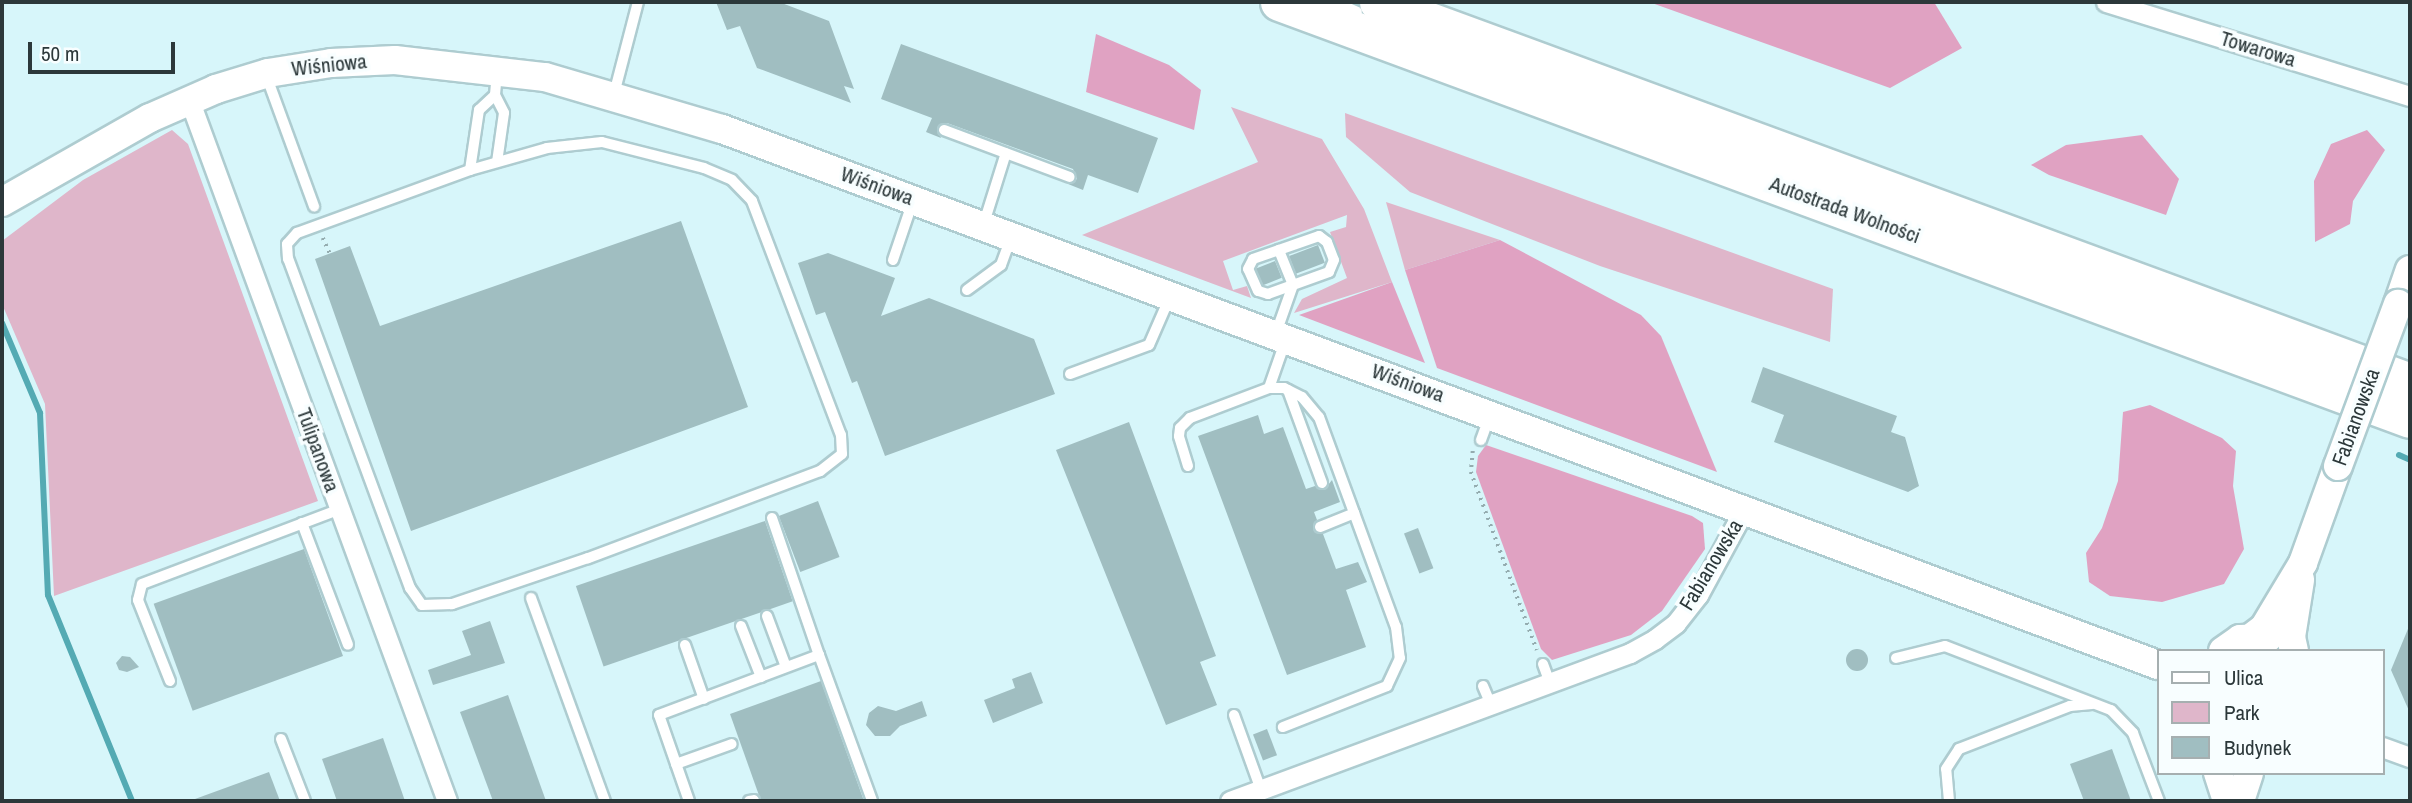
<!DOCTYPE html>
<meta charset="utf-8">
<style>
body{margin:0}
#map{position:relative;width:2412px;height:803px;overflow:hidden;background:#d7f6fa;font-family:"Archivo Narrow",sans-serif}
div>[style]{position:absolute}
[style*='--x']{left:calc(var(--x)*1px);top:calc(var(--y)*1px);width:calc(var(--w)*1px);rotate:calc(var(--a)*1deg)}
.green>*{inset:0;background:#dfb6ca}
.forest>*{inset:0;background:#e0a2c2}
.stream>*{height:6px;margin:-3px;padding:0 3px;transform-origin:3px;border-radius:3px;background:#54aab3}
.building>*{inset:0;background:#a0bec1;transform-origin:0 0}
.round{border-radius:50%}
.path>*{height:3.5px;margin-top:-1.75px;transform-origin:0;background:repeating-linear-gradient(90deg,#94acaf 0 2px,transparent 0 7px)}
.roads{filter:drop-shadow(2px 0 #aeccd0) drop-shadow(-2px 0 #aeccd0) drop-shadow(0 2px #aeccd0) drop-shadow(0 -2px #aeccd0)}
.lane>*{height:10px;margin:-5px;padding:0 5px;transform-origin:5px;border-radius:5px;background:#fff}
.street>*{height:19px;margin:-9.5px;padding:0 9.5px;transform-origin:9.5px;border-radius:9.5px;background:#fff}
.secondary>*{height:28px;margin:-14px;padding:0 14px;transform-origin:14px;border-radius:14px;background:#fff}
.highway>*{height:37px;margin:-18.5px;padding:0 18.5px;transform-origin:18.5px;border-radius:18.5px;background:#fff}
.bridges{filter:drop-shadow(2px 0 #aeccd0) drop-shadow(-2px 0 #aeccd0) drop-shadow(0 2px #aeccd0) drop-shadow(0 -2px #aeccd0)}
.secondary-bridge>*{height:28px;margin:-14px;padding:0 14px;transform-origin:14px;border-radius:14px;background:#fff}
span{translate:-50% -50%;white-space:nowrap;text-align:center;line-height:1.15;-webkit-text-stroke:7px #f8feff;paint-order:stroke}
.street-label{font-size:21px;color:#2c383a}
.frame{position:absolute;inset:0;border:4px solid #2c383a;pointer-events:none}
.legend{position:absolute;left:2157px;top:649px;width:228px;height:126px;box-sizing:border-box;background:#f8feff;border:2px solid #a6afb0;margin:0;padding:9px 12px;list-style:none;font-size:21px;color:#2c383a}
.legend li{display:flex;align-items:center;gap:14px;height:35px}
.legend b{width:35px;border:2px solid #a6afb0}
.scale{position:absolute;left:28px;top:42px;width:147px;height:32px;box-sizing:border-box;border:4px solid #2c383a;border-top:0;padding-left:9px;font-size:21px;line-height:24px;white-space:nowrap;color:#2c383a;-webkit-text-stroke:5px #f8feff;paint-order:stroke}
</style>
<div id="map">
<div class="green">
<div style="clip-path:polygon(1231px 107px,1322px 139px,1364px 209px,1392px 282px,1294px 313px,1302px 299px,1347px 278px,1330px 232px,1346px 227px,1347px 215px,1223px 261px,1233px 290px,1247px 286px,1251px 298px,1082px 235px,1258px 162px)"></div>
<div style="clip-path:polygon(1345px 113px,1833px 289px,1830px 342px,1600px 266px,1410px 192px,1346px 137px)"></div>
<div style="clip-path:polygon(172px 130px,188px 144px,318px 501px,54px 596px,45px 404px,2px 304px,2px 241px,83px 180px)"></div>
<div style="clip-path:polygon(1386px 202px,1500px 240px,1405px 270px)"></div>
</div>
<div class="forest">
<div style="clip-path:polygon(1649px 2px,1934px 2px,1962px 48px,1890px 88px)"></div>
<div style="clip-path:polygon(1096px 34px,1169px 65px,1201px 90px,1194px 130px,1086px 92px)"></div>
<div style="clip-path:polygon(2367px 130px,2385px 150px,2353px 201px,2350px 224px,2315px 242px,2314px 181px,2331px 144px)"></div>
<div style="clip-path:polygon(2142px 135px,2179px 179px,2166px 215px,2049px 175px,2031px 165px,2066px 145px)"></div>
<div style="clip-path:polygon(1500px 240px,1641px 315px,1661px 336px,1717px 472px,1437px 368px,1405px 270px)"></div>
<div style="clip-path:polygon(1392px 282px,1425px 363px,1299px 315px)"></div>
<div style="clip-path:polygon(2150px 405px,2222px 438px,2236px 451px,2233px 486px,2244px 549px,2224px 584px,2162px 602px,2110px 596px,2089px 582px,2086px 553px,2102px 528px,2118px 481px,2123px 412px)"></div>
<div style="clip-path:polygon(1486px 445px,1692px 516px,1703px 523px,1705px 549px,1662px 611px,1631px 635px,1552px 660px,1541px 649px,1476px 472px,1478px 456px)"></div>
</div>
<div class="stream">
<div style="--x:2;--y:323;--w:98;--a:67.1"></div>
<div style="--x:40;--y:413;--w:182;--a:87.5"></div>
<div style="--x:48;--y:595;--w:222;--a:67.8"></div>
<div style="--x:2399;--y:455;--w:12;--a:24"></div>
</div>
<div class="building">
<div style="clip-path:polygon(716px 2px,779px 2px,829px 21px,854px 89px,844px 86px,851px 103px,757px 68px,740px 26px,727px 30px)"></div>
<div style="clip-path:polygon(901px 44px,1158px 138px,1138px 193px,1088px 175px,1083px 190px,1068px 184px,1077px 179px,1073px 169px,947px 123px,937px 128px,941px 138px,926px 132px,932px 118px,881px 99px)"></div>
<div style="clip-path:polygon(681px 221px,748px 407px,411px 531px,315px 259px,350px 246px,380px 326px)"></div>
<div style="left:1318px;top:245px;width:19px;height:31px;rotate:69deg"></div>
<div style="clip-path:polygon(828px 253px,895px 278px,881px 316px,929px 298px,1034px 339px,1055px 394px,885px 456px,857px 381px,852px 383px,825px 312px,816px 315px,798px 263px)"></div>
<div style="left:1275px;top:261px;width:18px;height:21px;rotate:68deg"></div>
<div style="clip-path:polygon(1763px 367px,1897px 416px,1891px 432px,1905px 437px,1919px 486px,1908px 492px,1774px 442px,1784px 415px,1751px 402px)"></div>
<div style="clip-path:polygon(1258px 415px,1264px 434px,1283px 427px,1306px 489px,1315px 486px,1324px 490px,1332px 480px,1340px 502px,1314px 512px,1317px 520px,1313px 529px,1323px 534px,1336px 569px,1358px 562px,1367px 582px,1346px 590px,1366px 647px,1287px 675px,1198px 436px)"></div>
<div style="clip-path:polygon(1129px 422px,1216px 656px,1200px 662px,1217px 705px,1166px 725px,1056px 450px)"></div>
<div style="left:818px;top:501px;width:60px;height:42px;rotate:69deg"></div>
<div style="left:765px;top:521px;width:85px;height:200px;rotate:71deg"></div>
<div style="left:1418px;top:528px;width:43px;height:15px;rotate:69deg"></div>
<div style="left:304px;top:549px;width:114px;height:160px;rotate:70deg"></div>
<div style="clip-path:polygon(490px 621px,505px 663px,433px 685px,428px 670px,471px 655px,462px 631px)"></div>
<div style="clip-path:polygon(2410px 624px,2410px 713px,2391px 670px)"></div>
<div class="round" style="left:1846px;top:649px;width:22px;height:22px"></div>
<div style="clip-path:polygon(122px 656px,130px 657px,139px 667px,127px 672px,119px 670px,116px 663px)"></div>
<div style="clip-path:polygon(1031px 672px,1043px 703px,993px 723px,984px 700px,1015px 688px,1012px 679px)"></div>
<div style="clip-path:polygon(821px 681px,864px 801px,761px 801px,730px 714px)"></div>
<div style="clip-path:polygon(508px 695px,546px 801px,493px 801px,460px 712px)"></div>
<div style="clip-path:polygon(922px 701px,927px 716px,900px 726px,890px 736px,875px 736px,866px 725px,869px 713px,878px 706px,896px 711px)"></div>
<div style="left:1267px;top:729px;width:28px;height:15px;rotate:69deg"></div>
<div style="clip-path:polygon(383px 738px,405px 801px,337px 801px,322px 759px)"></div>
<div style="clip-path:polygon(2112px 749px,2131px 801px,2084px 801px,2070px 764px)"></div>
<div style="clip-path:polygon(269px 772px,280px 801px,195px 801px,195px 799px)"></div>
</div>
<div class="path">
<div style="--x:323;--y:238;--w:17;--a:66"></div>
<div style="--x:1473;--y:451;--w:21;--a:95"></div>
<div style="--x:1471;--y:472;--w:190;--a:69.7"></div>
</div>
<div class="roads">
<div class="lane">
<div style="--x:1335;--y:2;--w:24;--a:24"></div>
<div style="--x:497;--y:72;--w:23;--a:95"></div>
<div style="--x:495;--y:95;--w:20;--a:63"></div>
<div style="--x:504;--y:113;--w:49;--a:98.1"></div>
<div style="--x:266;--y:75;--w:140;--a:69.9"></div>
<div style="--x:614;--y:94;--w:95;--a:-75.4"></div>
<div style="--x:944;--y:130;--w:134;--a:20.5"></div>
<div style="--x:602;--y:142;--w:105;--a:14.3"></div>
<div style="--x:704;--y:168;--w:30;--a:23"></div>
<div style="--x:732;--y:180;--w:29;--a:46"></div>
<div style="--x:752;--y:201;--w:250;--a:69.2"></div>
<div style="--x:841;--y:435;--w:19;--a:87"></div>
<div style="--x:842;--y:454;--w:28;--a:142"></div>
<div style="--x:820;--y:471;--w:248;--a:159.4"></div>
<div style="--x:588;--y:558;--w:144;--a:161.3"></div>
<div style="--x:452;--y:604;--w:30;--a:178"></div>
<div style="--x:422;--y:605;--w:21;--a:-125"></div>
<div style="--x:410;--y:588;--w:351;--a:-110.3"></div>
<div style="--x:288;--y:259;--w:15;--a:-94"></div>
<div style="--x:287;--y:244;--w:15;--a:-48"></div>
<div style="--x:297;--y:233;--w:184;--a:-20"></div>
<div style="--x:470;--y:170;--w:80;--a:-15.9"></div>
<div style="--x:547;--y:148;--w:55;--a:-6.2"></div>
<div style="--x:470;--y:170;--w:61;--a:-81.5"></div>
<div style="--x:479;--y:110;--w:22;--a:-43"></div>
<div style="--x:984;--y:223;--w:73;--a:-72.6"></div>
<div style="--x:1319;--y:236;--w:10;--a:37"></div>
<div style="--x:1327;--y:242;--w:19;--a:69"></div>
<div style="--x:1334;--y:260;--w:13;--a:113"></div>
<div style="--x:1329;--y:272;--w:65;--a:160.2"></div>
<div style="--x:1268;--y:294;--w:10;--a:-163"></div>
<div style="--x:1258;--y:291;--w:24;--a:-114"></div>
<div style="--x:1248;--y:269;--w:11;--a:-63"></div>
<div style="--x:1253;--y:259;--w:70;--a:-19.2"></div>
<div style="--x:893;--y:260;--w:59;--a:-71.3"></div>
<div style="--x:967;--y:290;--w:42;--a:-36.3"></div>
<div style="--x:1001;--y:265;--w:27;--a:-70"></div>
<div style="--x:1276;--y:333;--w:51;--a:-70.5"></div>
<div style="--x:1293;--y:285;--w:38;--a:-112"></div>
<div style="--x:1070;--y:374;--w:84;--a:-20.2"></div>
<div style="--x:1149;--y:345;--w:50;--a:-66.5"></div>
<div style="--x:1269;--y:388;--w:49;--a:-70.8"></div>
<div style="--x:1288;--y:390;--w:99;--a:69.9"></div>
<div style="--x:1481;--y:440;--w:23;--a:-70"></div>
<div style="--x:1188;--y:466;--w:31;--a:-107"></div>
<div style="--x:1179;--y:436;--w:8;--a:-83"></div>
<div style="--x:1180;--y:428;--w:14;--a:-45"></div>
<div style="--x:1190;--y:418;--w:85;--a:-20.8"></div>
<div style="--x:1269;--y:388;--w:15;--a:0"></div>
<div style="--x:1284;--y:388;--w:20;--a:27"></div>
<div style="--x:1302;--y:397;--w:26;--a:50"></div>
<div style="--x:1319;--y:417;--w:224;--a:69.9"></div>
<div style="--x:1396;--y:627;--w:31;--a:83"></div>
<div style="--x:1400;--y:658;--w:31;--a:115"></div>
<div style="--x:1387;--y:686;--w:112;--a:158.5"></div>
<div style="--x:772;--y:518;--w:145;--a:71.1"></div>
<div style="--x:302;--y:523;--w:130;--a:69.3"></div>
<div style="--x:1320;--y:527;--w:37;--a:-22"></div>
<div style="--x:531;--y:598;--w:216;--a:70"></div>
<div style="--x:767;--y:616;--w:54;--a:69.6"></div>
<div style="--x:741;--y:626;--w:55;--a:68.6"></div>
<div style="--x:685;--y:645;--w:57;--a:70.6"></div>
<div style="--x:1896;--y:658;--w:50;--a:-13.8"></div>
<div style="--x:1945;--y:646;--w:178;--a:21.1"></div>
<div style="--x:2111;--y:710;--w:32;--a:46"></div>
<div style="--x:2133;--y:733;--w:73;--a:69.1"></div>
<div style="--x:1543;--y:664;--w:20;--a:70"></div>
<div style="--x:170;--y:681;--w:87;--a:-111.6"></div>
<div style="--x:138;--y:600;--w:16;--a:-76"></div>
<div style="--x:142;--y:584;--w:212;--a:-20.7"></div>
<div style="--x:1483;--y:686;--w:21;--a:67"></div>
<div style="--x:1234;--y:715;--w:80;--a:70.2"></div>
<div style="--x:281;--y:739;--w:66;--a:68.8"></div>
<div style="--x:676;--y:764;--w:59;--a:-19.7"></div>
<div style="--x:689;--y:801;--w:91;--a:-109.2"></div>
<div style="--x:659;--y:715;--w:171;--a:-20.6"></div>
<div style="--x:819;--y:655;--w:155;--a:70"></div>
<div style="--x:749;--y:801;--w:5;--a:-11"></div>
<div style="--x:1949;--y:801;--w:32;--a:-95"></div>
<div style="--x:1946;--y:769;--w:24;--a:-57"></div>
<div style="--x:1959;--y:749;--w:119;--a:-21.2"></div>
<div style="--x:2070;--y:706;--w:22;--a:-5"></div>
</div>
<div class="street">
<div style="--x:2106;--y:2;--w:318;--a:17.2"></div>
<div style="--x:189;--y:99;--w:748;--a:69.82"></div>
<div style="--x:2382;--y:747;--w:30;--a:20"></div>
<div style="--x:1230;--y:801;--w:427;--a:-20.3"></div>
<div style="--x:1630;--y:653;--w:29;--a:-29"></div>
<div style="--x:1655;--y:639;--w:26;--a:-37"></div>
<div style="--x:1676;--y:623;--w:36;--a:-52"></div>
<div style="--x:1698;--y:595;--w:99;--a:-61.6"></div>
</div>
<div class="secondary">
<div style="--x:2;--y:202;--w:170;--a:-29.6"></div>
<div style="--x:150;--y:118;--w:72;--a:-23.7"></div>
<div style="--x:216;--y:89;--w:54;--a:-17.1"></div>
<div style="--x:268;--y:73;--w:64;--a:-9"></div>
<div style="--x:331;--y:63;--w:64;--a:-2.7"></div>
<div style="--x:395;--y:60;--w:151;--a:6.5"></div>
<div style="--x:545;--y:77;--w:184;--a:16.4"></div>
<div style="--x:722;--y:129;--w:1533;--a:20.47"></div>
<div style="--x:2398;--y:304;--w:36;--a:-71"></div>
<div style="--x:2252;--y:637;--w:15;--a:-37"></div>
<div style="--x:2264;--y:628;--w:76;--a:-59"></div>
<div style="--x:2303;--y:563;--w:103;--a:-70.2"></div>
<div style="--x:2223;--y:651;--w:21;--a:-35"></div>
<div style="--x:2240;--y:639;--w:28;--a:-2"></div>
<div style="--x:2294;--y:651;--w:14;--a:-102"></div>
<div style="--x:2291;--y:637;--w:58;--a:-81"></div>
<div style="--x:2218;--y:773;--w:29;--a:72"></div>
<div style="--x:2240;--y:801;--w:29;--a:-72"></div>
</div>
<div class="highway">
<div style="--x:1279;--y:2;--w:1205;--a:20.24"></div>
<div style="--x:1378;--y:2;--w:1100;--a:20.21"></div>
</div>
</div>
<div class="bridges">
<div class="secondary-bridge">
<div style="--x:2338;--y:466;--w:173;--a:-69.7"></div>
</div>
</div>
<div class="street-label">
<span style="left:2258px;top:49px;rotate:17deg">Towarowa</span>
<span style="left:329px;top:65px;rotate:-6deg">Wiśniowa</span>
<span style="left:877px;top:186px;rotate:20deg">Wiśniowa</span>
<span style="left:1845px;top:210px;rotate:20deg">Autostrada Wolności</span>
<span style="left:1408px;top:383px;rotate:20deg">Wiśniowa</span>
<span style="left:2356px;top:417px;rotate:-70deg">Fabianowska</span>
<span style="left:318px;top:450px;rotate:70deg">Tulipanowa</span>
<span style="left:1711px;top:565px;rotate:-59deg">Fabianowska</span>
</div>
<div class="frame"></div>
<ul class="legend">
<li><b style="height:9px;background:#fff"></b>Ulica</li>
<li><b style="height:19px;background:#dfb6ca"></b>Park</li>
<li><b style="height:19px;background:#a0bec1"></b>Budynek</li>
</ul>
<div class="scale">50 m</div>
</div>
